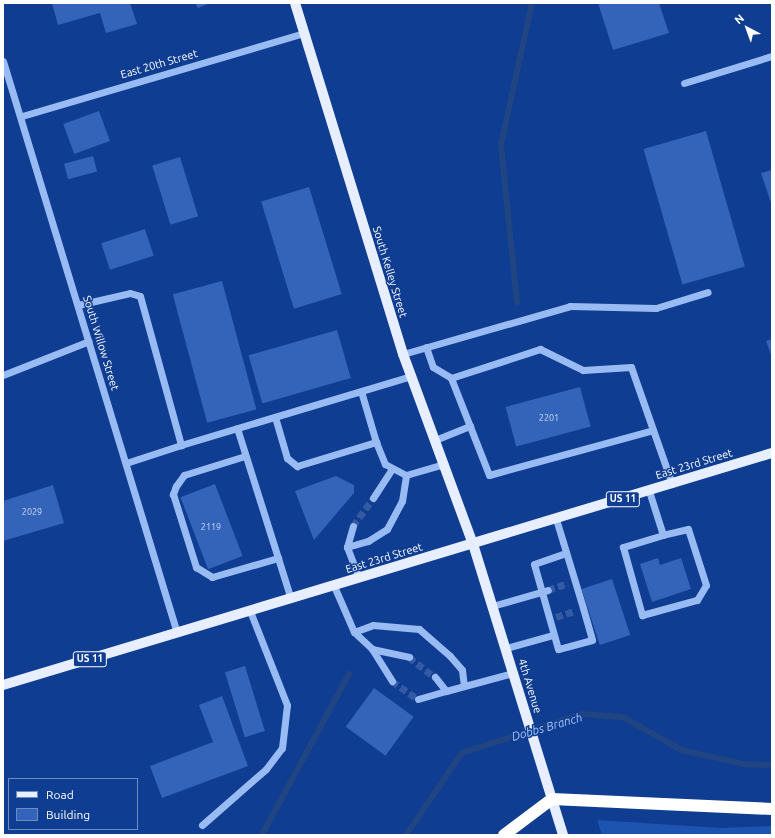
<!DOCTYPE html>
<style>
body{margin:0}
#map{position:relative;width:775px;height:838px;overflow:hidden;background:#0f3d91;font-family:Ubuntu,sans-serif}
div>[style]{position:absolute}
[style*='--x']{left:calc(var(--x)*1px);top:calc(var(--y)*1px);width:calc(var(--w)*1px);rotate:calc(var(--a)*1deg)}
.green>*{inset:0;background:#1d54af}
.stream>*{height:5.5px;margin:-2.75px;padding:0 2.75px;transform-origin:2.75px;border-radius:2.75px;background:#214483}
.building>*{inset:0;background:#3364b9;transform-origin:0 0}
.minor-tunnel>*{height:7px;margin-top:-3.5px;transform-origin:0;background:repeating-linear-gradient(90deg,#335aa2 0 7px,transparent 0 10.5px)}
.minor>*{height:7px;margin:-3.5px;padding:0 3.5px;transform-origin:3.5px;border-radius:3.5px;background:#99bbf4}
.major>*{height:10px;margin:-5px;padding:0 5px;transform-origin:5px;border-radius:5px;background:#e6eeff}
.highway>*{height:12px;margin:-6px;padding:0 6px;transform-origin:6px;border-radius:6px;background:#fff}
span{translate:-50% -50%;white-space:nowrap;text-align:center;line-height:1.15;-webkit-text-stroke:3px #0f3d91;paint-order:stroke}
.number-label{font-size:9px;color:#ccd8ee}
.number-label span{-webkit-text-stroke-width:0}
.shield-label span{padding:1px 3px;background:#0f3d91;border:1px solid;border-radius:3px;-webkit-text-stroke-width:0}
.shield-label{font-size:10px;color:#fff;font-weight:700}
.street-label{font-size:11px;color:#fff}
.water-label{font-size:12px;color:#a5c5fb;font-style:italic}
.frame{position:absolute;inset:0;border:4px solid #fff;pointer-events:none}
.legend{position:absolute;left:8px;top:778px;width:130px;height:52px;box-sizing:border-box;background:#0f3d91;border:1px solid #6f8bbd;margin:0;padding:5px 7px;list-style:none;font-size:12px;color:#fff}
.legend li{display:flex;align-items:center;gap:8px;height:20px}
.legend b{width:20px;border:1px solid #6f8bbd}
.north{position:absolute;left:727px;top:8px;width:40px;height:40px;-webkit-text-stroke:3px #0f3d91;paint-order:stroke;rotate:319deg;font-size:11px;font-weight:700;line-height:16px;text-align:center;color:#fff}
.north::after{content:'';display:block;margin:auto;width:14px;height:18px;background:#fff;clip-path:polygon(50% 0,100% 100%,50% 72%,0 100%)}
</style>
<div id="map">
<div class="green">
<div style="clip-path:polygon(597px 820px,720px 828px,772px 826px,772px 835px,602px 835px)"></div>
</div>
<div class="stream">
<div style="--x:517;--y:303;--w:159;--a:-95.8"></div>
<div style="--x:501;--y:145;--w:145;--a:-77.7"></div>
<div style="--x:262;--y:835;--w:183;--a:-61.6"></div>
<div style="--x:406;--y:835;--w:99;--a:-55.7"></div>
<div style="--x:462;--y:753;--w:125;--a:-18.1"></div>
<div style="--x:581;--y:714;--w:42;--a:4.1"></div>
<div style="--x:623;--y:717;--w:68;--a:29.2"></div>
<div style="--x:682;--y:750;--w:63;--a:12.9"></div>
<div style="--x:743;--y:764;--w:29;--a:2"></div>
</div>
<div class="building">
<div style="clip-path:polygon(52px 3px,130px 3px,137px 24px,106px 33px,100px 13px,58px 25px)"></div>
<div style="clip-path:polygon(195px 3px,210px 3px,198px 8px)"></div>
<div style="clip-path:polygon(598px 3px,659px 3px,669px 33px,613px 50px)"></div>
<div style="left:99px;top:111px;width:32px;height:38px;rotate:70deg"></div>
<div style="left:706px;top:131px;width:141px;height:65px;rotate:74deg"></div>
<div style="left:93px;top:156px;width:16px;height:30px;rotate:75deg"></div>
<div style="left:180px;top:157px;width:62px;height:29px;rotate:73deg"></div>
<div style="clip-path:polygon(772px 170px,772px 206px,761px 173px)"></div>
<div style="left:309px;top:187px;width:112px;height:50px;rotate:73deg"></div>
<div style="left:145px;top:229px;width:28px;height:46px;rotate:72deg"></div>
<div style="left:222px;top:281px;width:133px;height:51px;rotate:75deg"></div>
<div style="left:337px;top:330px;width:50px;height:92px;rotate:74deg"></div>
<div style="clip-path:polygon(772px 339px,772px 357px,766px 341px)"></div>
<div style="left:580px;top:387px;width:41px;height:77px;rotate:75deg"></div>
<div style="clip-path:polygon(336px 476px,354px 485px,354px 493px,314px 540px,295px 491px)"></div>
<div style="left:215px;top:484px;width:77px;height:37px;rotate:69deg"></div>
<div style="clip-path:polygon(53px 485px,64px 523px,3px 541px,3px 501px)"></div>
<div style="clip-path:polygon(658px 558px,660px 565px,681px 558px,691px 589px,652px 602px,640px 564px)"></div>
<div style="left:612px;top:579px;width:59px;height:32px;rotate:72deg"></div>
<div style="left:245px;top:666px;width:68px;height:21px;rotate:73deg"></div>
<div style="left:374px;top:688px;width:49px;height:48px;rotate:36deg"></div>
<div style="clip-path:polygon(222px 696px,248px 766px,162px 798px,150px 766px,213px 742px,199px 705px)"></div>
</div>
<div class="minor-tunnel">
<div style="--x:353;--y:526;--w:34;--a:-54"></div>
<div style="--x:548;--y:590;--w:21;--a:-19"></div>
<div style="--x:556;--y:617;--w:20;--a:-18"></div>
<div style="--x:409;--y:657;--w:33;--a:38"></div>
<div style="--x:392;--y:681;--w:32;--a:35"></div>
</div>
<div class="minor">
<div style="--x:3;--y:61;--w:598;--a:73.08"></div>
<div style="--x:684;--y:83;--w:92;--a:-17.1"></div>
<div style="--x:22;--y:116;--w:294;--a:-16.4"></div>
<div style="--x:78;--y:305;--w:53;--a:-13"></div>
<div style="--x:130;--y:293;--w:10;--a:17"></div>
<div style="--x:140;--y:296;--w:155;--a:74.6"></div>
<div style="--x:181;--y:445;--w:240;--a:-16.7"></div>
<div style="--x:426;--y:347;--w:21;--a:71"></div>
<div style="--x:433;--y:367;--w:21;--a:31"></div>
<div style="--x:451;--y:378;--w:104;--a:68.6"></div>
<div style="--x:489;--y:475;--w:170;--a:-15.3"></div>
<div style="--x:403;--y:354;--w:174;--a:-16"></div>
<div style="--x:570;--y:306;--w:86;--a:1.3"></div>
<div style="--x:656;--y:308;--w:54;--a:-17.1"></div>
<div style="--x:3;--y:375;--w:92;--a:-21.6"></div>
<div style="--x:451;--y:378;--w:94;--a:-18"></div>
<div style="--x:540;--y:349;--w:48;--a:26"></div>
<div style="--x:583;--y:370;--w:48;--a:-3.6"></div>
<div style="--x:631;--y:367;--w:124;--a:70.7"></div>
<div style="--x:275;--y:417;--w:43;--a:73.7"></div>
<div style="--x:287;--y:458;--w:13;--a:39"></div>
<div style="--x:297;--y:466;--w:83;--a:-16.9"></div>
<div style="--x:376;--y:442;--w:53;--a:-106.4"></div>
<div style="--x:237;--y:428;--w:179;--a:72.5"></div>
<div style="--x:435;--y:440;--w:38;--a:-22"></div>
<div style="--x:376;--y:442;--w:24;--a:68"></div>
<div style="--x:385;--y:464;--w:24;--a:28"></div>
<div style="--x:406;--y:475;--w:40;--a:-16"></div>
<div style="--x:245;--y:456;--w:64;--a:162.7"></div>
<div style="--x:184;--y:475;--w:14;--a:126"></div>
<div style="--x:176;--y:486;--w:9;--a:111"></div>
<div style="--x:173;--y:494;--w:77;--a:72.5"></div>
<div style="--x:196;--y:567;--w:19;--a:32"></div>
<div style="--x:212;--y:577;--w:69;--a:-16.1"></div>
<div style="--x:126;--y:463;--w:58;--a:-18.1"></div>
<div style="--x:649;--y:491;--w:46;--a:72.3"></div>
<div style="--x:663;--y:535;--w:42;--a:163.3"></div>
<div style="--x:623;--y:547;--w:71;--a:74.4"></div>
<div style="--x:642;--y:615;--w:57;--a:-15.3"></div>
<div style="--x:697;--y:600;--w:17;--a:-59"></div>
<div style="--x:706;--y:585;--w:59;--a:-107.8"></div>
<div style="--x:688;--y:529;--w:26;--a:167"></div>
<div style="--x:373;--y:498;--w:33;--a:-57"></div>
<div style="--x:556;--y:519;--w:24;--a:73"></div>
<div style="--x:563;--y:542;--w:69;--a:73.1"></div>
<div style="--x:583;--y:608;--w:33;--a:74"></div>
<div style="--x:592;--y:640;--w:35;--a:165"></div>
<div style="--x:558;--y:649;--w:88;--a:-105.8"></div>
<div style="--x:534;--y:564;--w:34;--a:-19"></div>
<div style="--x:353;--y:526;--w:22;--a:106"></div>
<div style="--x:347;--y:547;--w:33;--a:69"></div>
<div style="--x:347;--y:547;--w:22;--a:-16"></div>
<div style="--x:368;--y:541;--w:22;--a:-32"></div>
<div style="--x:387;--y:529;--w:32;--a:-62"></div>
<div style="--x:402;--y:501;--w:26;--a:-81"></div>
<div style="--x:334;--y:586;--w:50;--a:66.5"></div>
<div style="--x:354;--y:632;--w:25;--a:43"></div>
<div style="--x:372;--y:649;--w:38;--a:58"></div>
<div style="--x:492;--y:606;--w:58;--a:-15.9"></div>
<div style="--x:354;--y:632;--w:20;--a:-20"></div>
<div style="--x:373;--y:625;--w:46;--a:5"></div>
<div style="--x:419;--y:629;--w:41;--a:41.1"></div>
<div style="--x:450;--y:656;--w:18;--a:49"></div>
<div style="--x:462;--y:670;--w:16;--a:83"></div>
<div style="--x:506;--y:648;--w:49;--a:-15.5"></div>
<div style="--x:372;--y:649;--w:38;--a:12"></div>
<div style="--x:446;--y:691;--w:69;--a:-15"></div>
<div style="--x:418;--y:699;--w:29;--a:-16"></div>
<div style="--x:446;--y:691;--w:18;--a:-128"></div>
<div style="--x:202;--y:825;--w:85;--a:-41.2"></div>
<div style="--x:266;--y:769;--w:26;--a:-53"></div>
<div style="--x:282;--y:748;--w:43;--a:-83.4"></div>
<div style="--x:287;--y:705;--w:101;--a:-111.5"></div>
</div>
<div class="major">
<div style="--x:295;--y:3;--w:367;--a:72.9"></div>
<div style="--x:403;--y:354;--w:202;--a:69.8"></div>
<div style="--x:473;--y:544;--w:305;--a:72.8"></div>
<div style="--x:3;--y:685;--w:803;--a:-16.79"></div>
</div>
<div class="highway">
<div style="--x:504;--y:835;--w:60;--a:-36.9"></div>
<div style="--x:552;--y:799;--w:220;--a:2.6"></div>
</div>
<div class="number-label">
<span style="left:549px;top:418px">2201</span>
<span style="left:32px;top:512px">2029</span>
<span style="left:211px;top:527px">2119</span>
</div>
<div class="shield-label">
<span style="left:623px;top:499px">US 11</span>
<span style="left:90px;top:659px">US 11</span>
</div>
<div class="street-label">
<span style="left:159px;top:64px;rotate:-16deg">East 20th Street</span>
<span style="left:390px;top:272px;rotate:73deg">South Kelley Street</span>
<span style="left:101px;top:343px;rotate:73deg">South Willow Street</span>
<span style="left:694px;top:464px;rotate:-17deg">East 23rd Street</span>
<span style="left:384px;top:558px;rotate:-17deg">East 23rd Street</span>
<span style="left:530px;top:686px;rotate:73deg">4th Avenue</span>
</div>
<div class="water-label">
<span style="left:547px;top:727px;rotate:-16deg">Dobbs Branch</span>
</div>
<div class="frame"></div>
<ul class="legend">
<li><b style="height:5px;background:#e6eeff"></b>Road</li>
<li><b style="height:11px;background:#3364b9"></b>Building</li>
</ul>
<div class="north">N</div>
</div>
